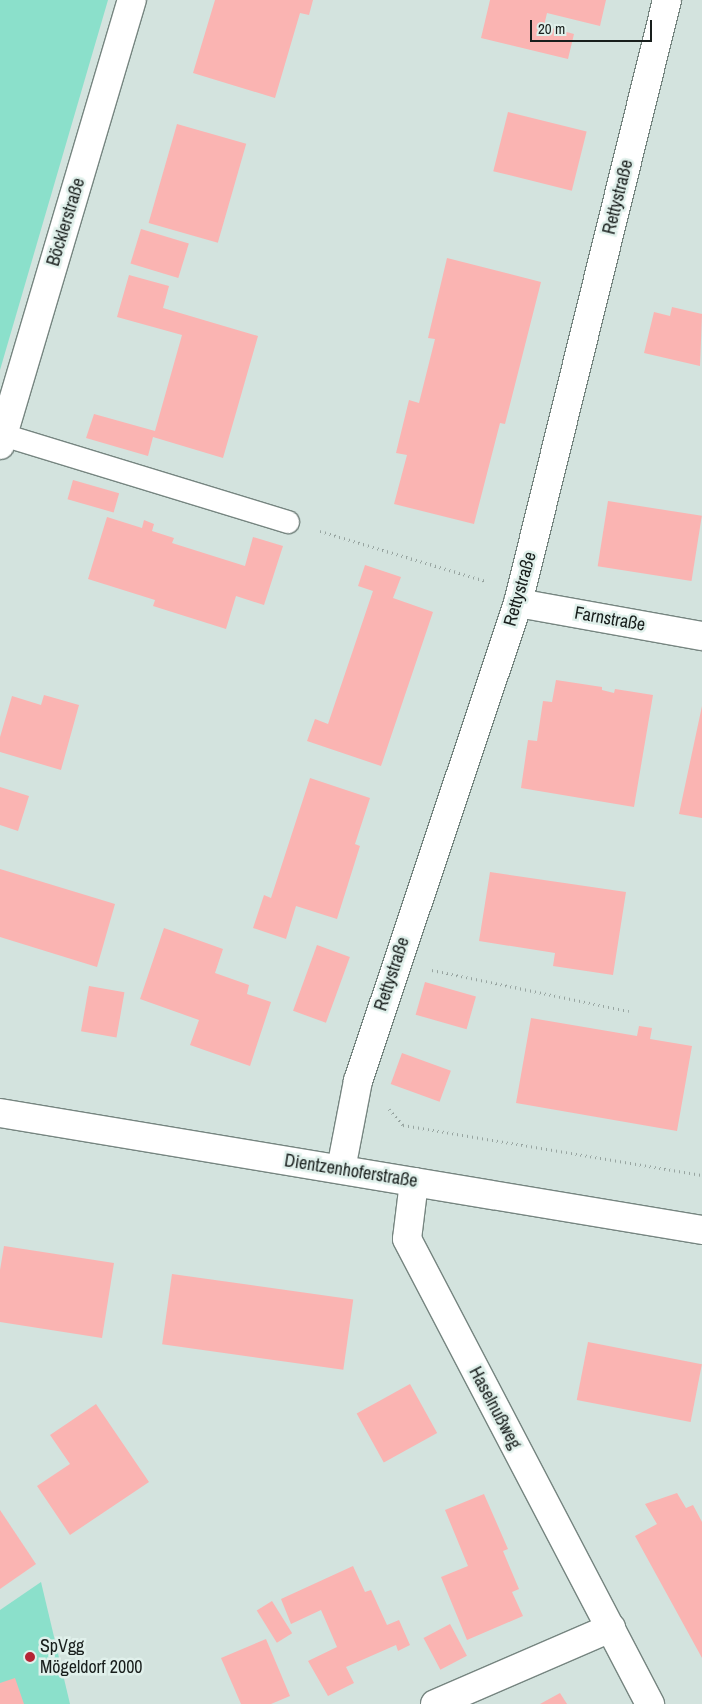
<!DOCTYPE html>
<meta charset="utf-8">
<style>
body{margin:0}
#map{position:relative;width:702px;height:1704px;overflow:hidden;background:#d3e3de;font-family:"Archivo Narrow",sans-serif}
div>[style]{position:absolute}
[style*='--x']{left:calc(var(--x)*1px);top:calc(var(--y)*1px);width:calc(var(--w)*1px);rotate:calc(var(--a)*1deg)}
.green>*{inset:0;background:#8be0cb}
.building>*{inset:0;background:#fab4b2;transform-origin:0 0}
.path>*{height:3px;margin-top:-1.5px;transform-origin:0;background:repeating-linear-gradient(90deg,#98a5a1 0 1px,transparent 0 5px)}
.roads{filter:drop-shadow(1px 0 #768580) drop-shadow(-1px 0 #768580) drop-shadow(0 1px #768580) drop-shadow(0 -1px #768580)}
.service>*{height:22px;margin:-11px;padding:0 11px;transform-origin:11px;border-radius:11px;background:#fff}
.minor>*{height:28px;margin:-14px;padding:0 14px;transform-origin:14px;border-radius:14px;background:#fff}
.dots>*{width:14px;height:14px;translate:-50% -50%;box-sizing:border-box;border:2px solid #e0f0eb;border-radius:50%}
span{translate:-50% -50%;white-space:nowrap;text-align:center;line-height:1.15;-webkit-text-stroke:5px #e0f0eb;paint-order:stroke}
.street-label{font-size:18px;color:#181e1c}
.poi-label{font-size:18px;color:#181e1c}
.left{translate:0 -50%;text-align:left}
.scale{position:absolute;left:530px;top:20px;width:122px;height:22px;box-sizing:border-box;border:2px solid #181e1c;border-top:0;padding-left:6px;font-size:15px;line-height:18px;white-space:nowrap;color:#181e1c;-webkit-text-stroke:4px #e0f0eb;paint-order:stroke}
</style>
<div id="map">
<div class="green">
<div style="clip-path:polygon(0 0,108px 0,0 370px)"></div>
<div style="clip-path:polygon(41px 1582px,70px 1704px,0 1704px,0 1610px)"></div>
</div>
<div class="building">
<div style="clip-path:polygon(215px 0,313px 0,309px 15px,300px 13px,275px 98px,193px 73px)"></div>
<div style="clip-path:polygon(490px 0,606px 0,600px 26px,547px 13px,544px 26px,574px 34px,568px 59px,481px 38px)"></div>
<div style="left:508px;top:112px;width:81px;height:61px;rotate:14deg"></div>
<div style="left:177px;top:124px;width:72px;height:103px;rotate:16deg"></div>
<div style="left:141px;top:229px;width:50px;height:36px;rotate:17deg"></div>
<div style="clip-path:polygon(447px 258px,541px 282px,505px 424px,500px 423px,474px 524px,394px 504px,407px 455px,396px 453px,409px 400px,419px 403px,435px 339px,428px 338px)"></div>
<div style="clip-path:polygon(129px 275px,169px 286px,163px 308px,258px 336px,223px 458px,153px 437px,148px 456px,86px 438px,94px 414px,155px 431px,182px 335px,117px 317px)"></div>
<div style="clip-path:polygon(672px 307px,702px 314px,700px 366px,644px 353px,654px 312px,670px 316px)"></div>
<div style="left:73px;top:480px;width:48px;height:20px;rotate:16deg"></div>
<div style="left:608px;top:501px;width:95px;height:66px;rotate:9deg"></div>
<div style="clip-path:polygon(107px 517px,142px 528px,144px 520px,154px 524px,152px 531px,174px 538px,172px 543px,245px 566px,253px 537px,283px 546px,264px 605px,236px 596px,226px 629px,153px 606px,155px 600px,88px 579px)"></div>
<div style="clip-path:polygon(365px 565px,401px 577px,393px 598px,433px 612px,381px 766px,307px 741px,315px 719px,328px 724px,373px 591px,358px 586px)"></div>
<div style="clip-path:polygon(556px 680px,602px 687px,602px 690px,614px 693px,615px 689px,653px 695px,634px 807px,521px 788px,528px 740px,537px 741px,543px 701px,552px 702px)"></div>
<div style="clip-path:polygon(44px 695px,79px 705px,61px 770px,0 752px,0 737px,12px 696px,41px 705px)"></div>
<div style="clip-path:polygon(702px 706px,702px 818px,679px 814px)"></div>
<div style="clip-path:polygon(310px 778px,370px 798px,355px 844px,360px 846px,337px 919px,296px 906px,286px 939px,253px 928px,264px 895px,271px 898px)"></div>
<div style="clip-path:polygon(0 787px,29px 796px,18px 831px,0 825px)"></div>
<div style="clip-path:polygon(0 869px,115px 904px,97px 967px,0 937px)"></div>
<div style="clip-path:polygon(490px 872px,626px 892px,613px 975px,553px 966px,555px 953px,479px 941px)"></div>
<div style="clip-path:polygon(164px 928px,223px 949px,215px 973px,249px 985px,247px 994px,271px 1002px,250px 1066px,190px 1045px,199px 1020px,140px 999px)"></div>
<div style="left:317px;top:945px;width:35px;height:70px;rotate:20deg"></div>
<div style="left:425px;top:982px;width:53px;height:34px;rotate:16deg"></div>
<div style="left:89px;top:986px;width:36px;height:46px;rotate:10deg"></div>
<div style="clip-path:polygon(531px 1018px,637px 1036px,639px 1026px,652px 1028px,650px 1039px,692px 1046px,677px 1131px,516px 1103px)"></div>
<div style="left:402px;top:1053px;width:52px;height:33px;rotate:20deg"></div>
<div style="clip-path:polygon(4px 1246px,114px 1263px,102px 1338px,0 1322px,0 1270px)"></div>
<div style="left:172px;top:1274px;width:183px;height:71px;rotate:8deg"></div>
<div style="left:588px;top:1342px;width:116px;height:59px;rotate:11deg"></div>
<div style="left:410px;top:1384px;width:56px;height:61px;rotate:61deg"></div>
<div style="clip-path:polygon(96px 1404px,149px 1482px,70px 1535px,37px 1486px,70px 1464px,50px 1435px)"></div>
<div style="clip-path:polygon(677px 1493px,686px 1508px,693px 1505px,702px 1522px,702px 1658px,635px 1536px,657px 1524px,645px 1504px)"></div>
<div style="clip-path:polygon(484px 1494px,508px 1549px,503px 1551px,519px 1589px,512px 1592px,523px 1616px,467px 1640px,441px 1577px,468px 1566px,445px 1510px)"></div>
<div style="clip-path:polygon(0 1510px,36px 1564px,0 1589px)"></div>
<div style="clip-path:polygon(353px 1566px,365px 1592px,371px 1590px,387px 1625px,399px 1620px,410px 1645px,398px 1651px,396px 1645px,346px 1667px,354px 1683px,328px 1696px,308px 1661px,337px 1647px,321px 1610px,291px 1624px,281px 1599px)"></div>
<div style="left:272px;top:1601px;width:38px;height:18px;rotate:58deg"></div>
<div style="left:450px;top:1624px;width:36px;height:30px;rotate:62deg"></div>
<div style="clip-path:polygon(266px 1639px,290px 1696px,271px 1704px,241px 1704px,221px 1658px)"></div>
<div style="clip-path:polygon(15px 1678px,24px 1704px,0 1704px,0 1683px)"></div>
<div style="clip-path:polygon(560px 1693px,567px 1704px,540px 1704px)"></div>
</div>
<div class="path">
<div style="--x:320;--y:531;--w:173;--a:16.8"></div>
<div style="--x:432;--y:970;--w:201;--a:11.8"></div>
<div style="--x:389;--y:1109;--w:21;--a:49"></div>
<div style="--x:403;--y:1125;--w:303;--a:9.5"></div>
</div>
<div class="roads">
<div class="service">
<div style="--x:3;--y:435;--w:298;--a:17"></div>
</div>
<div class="minor">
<div style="--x:0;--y:445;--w:464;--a:-73.5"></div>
<div style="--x:518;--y:603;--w:187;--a:10.2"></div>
<div style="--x:0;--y:1113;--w:712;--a:9.46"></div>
<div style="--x:341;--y:1169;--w:90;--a:-79.1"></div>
<div style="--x:358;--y:1081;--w:504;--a:-71.49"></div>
<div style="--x:518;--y:603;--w:621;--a:-76.12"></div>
<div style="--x:414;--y:1182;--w:57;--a:97"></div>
<div style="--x:407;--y:1239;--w:525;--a:62.41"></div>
<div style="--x:435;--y:1704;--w:192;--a:-23.4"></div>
</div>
</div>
<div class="dots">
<div style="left:30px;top:1657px;background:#b52435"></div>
</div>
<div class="street-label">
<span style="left:618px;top:197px;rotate:-76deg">Rettystraße</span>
<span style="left:66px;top:222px;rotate:-73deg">Böcklerstraße</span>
<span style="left:520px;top:589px;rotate:-74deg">Rettystraße</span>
<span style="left:610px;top:619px;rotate:10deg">Farnstraße</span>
<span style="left:392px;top:974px;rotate:-72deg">Rettystraße</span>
<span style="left:351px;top:1171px;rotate:9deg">Dientzenhoferstraße</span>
<span style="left:495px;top:1408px;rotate:62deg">Haselnußweg</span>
</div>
<div class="poi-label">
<span class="left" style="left:40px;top:1657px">SpVgg<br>Mögeldorf 2000</span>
</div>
<div class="scale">20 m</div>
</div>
